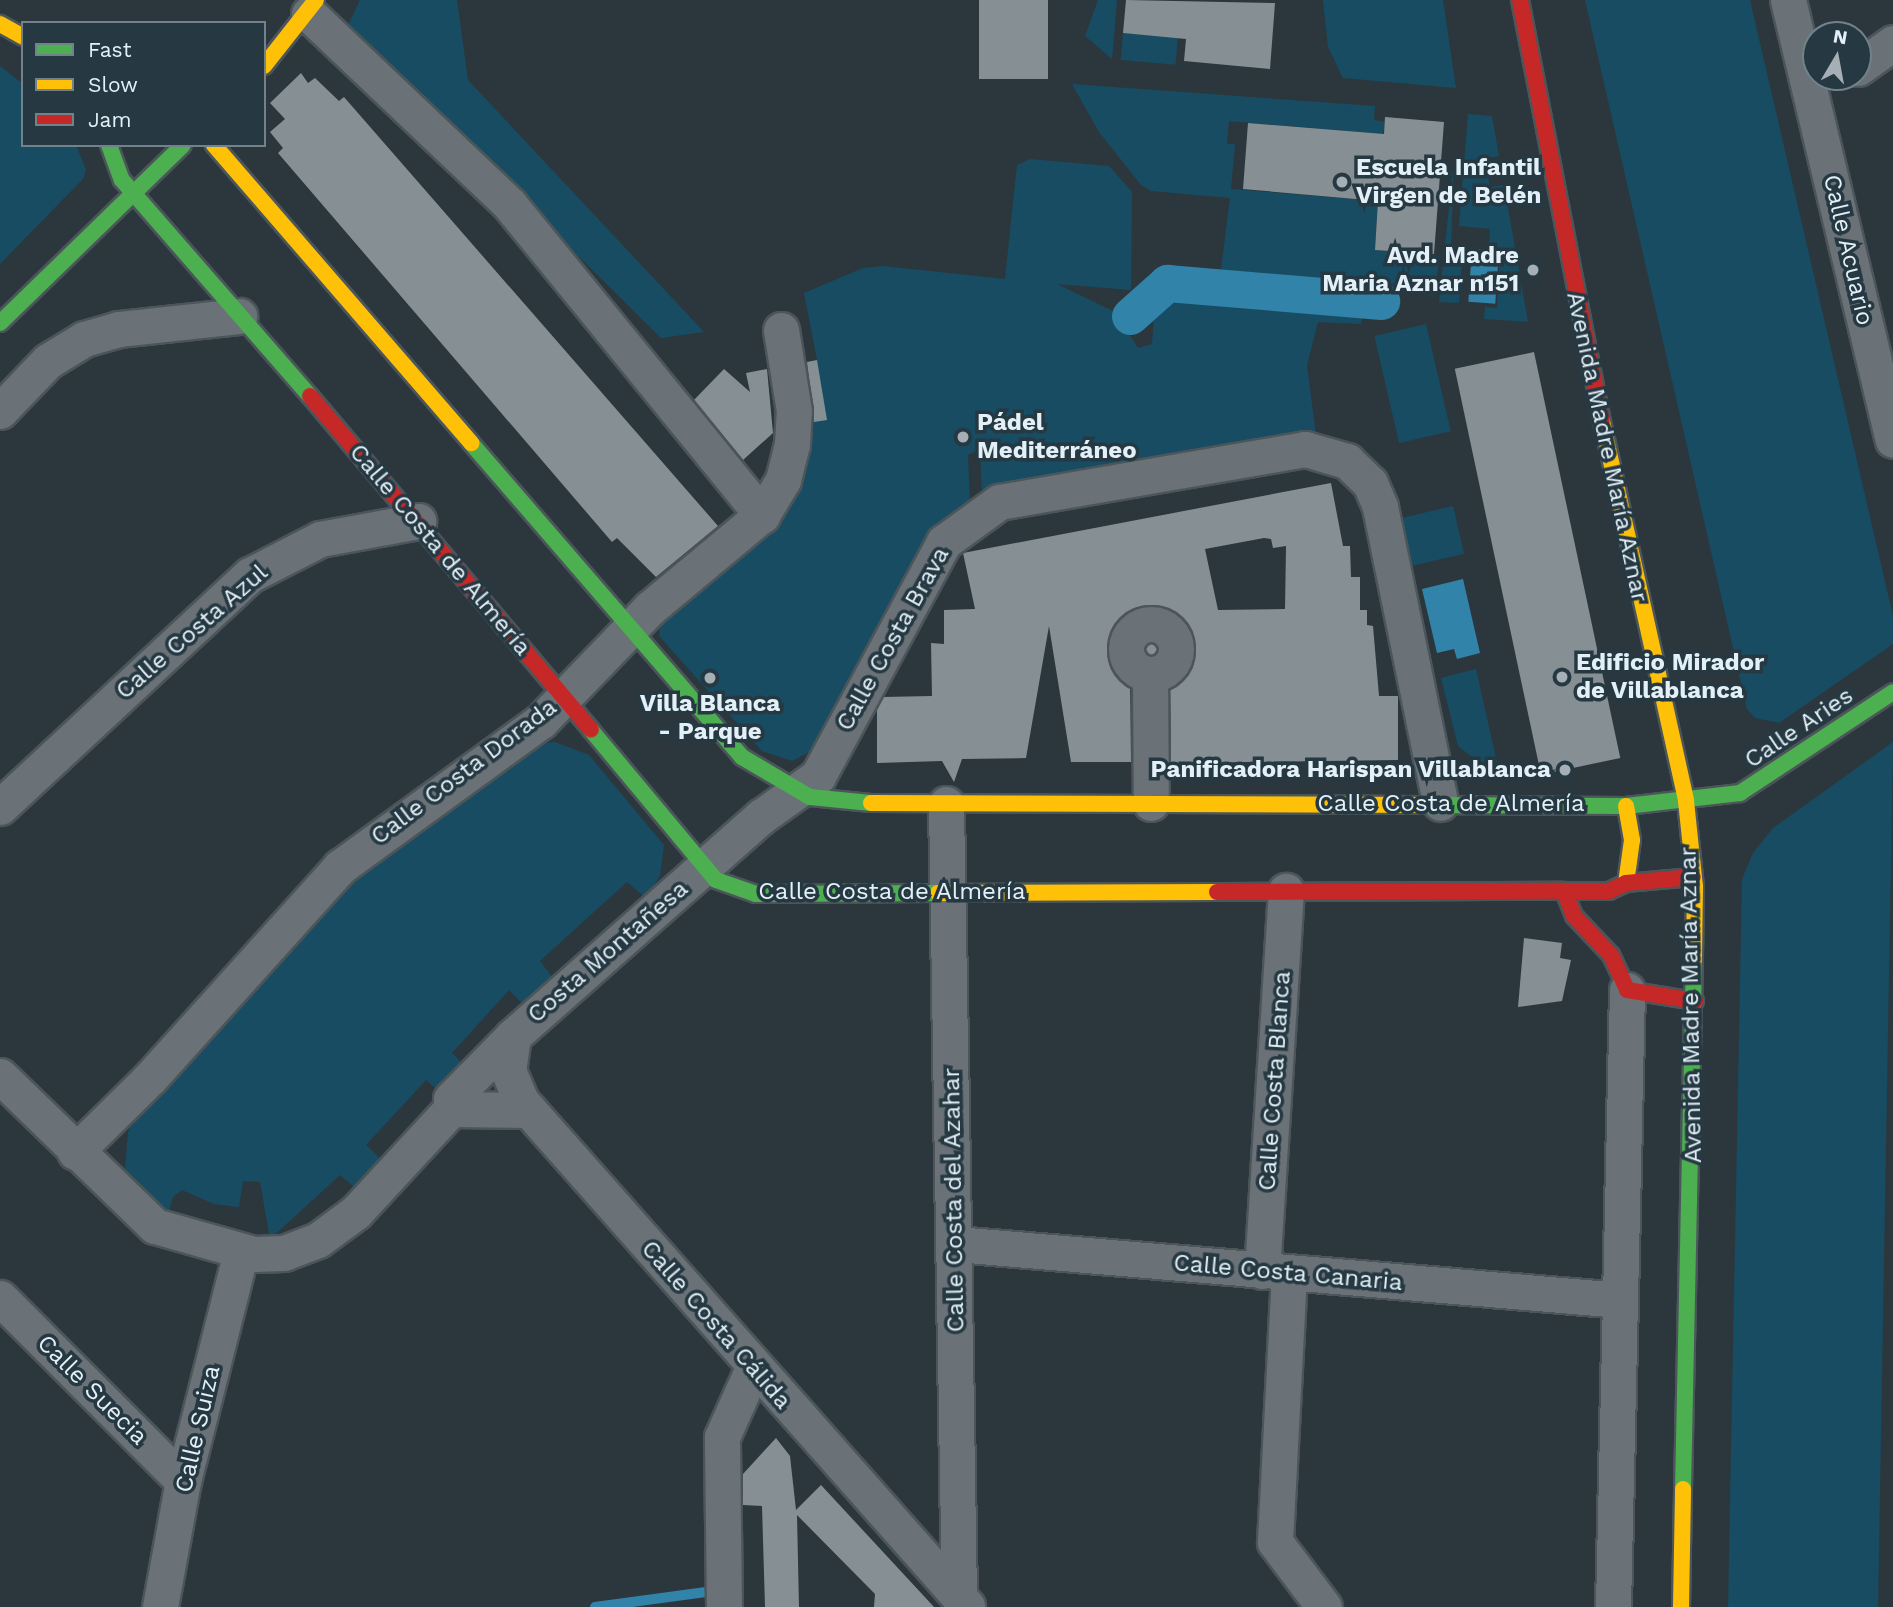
<!DOCTYPE html>
<meta charset="utf-8">
<style>
body{margin:0}
#map{position:relative;width:1893px;height:1607px;overflow:hidden;background:#2c373d;font-family:"Work Sans",sans-serif}
div>[style]{position:absolute}
[style*='--x']{left:calc(var(--x)*1px);top:calc(var(--y)*1px);width:calc(var(--w)*1px);rotate:calc(var(--a)*1deg)}
.green>*{inset:0;background:#174c63;transform-origin:0 0}
.water>*{inset:0;background:#3183a9;transform-origin:0 0}
.stream>*{height:10px;margin:-5px;padding:0 5px;transform-origin:5px;border-radius:5px;background:#3183a9}
.canal>*{height:37px;margin:-18.5px;padding:0 18.5px;transform-origin:18.5px;border-radius:18.5px;background:#3183a9}
.building>*{inset:0;background:#869094;transform-origin:0 0}
.roads{filter:drop-shadow(2px 0 #4b555a) drop-shadow(-2px 0 #4b555a) drop-shadow(0 2px #4b555a) drop-shadow(0 -2px #4b555a)}
.street>*{height:35px;margin:-17.5px;padding:0 17.5px;transform-origin:17.5px;border-radius:17.5px;background:#6a7277}
.street>.ring{margin:-17.5px;padding:0;box-sizing:content-box;background:none;border:35px solid #6a7277;border-radius:50%}
.fast>*{height:16px;margin:-8px;padding:0 8px;transform-origin:8px;border-radius:8px;background:#4caf50}
.slow>*{height:16px;margin:-8px;padding:0 8px;transform-origin:8px;border-radius:8px;background:#ffc107}
.jam>*{height:16px;margin:-8px;padding:0 8px;transform-origin:8px;border-radius:8px;background:#c62828}
.dots>*{width:19px;height:19px;translate:-50% -50%;box-sizing:border-box;border:4px solid #263943;border-radius:50%}
span{translate:-50% -50%;white-space:nowrap;text-align:center;line-height:1.15;-webkit-text-stroke:7px #263943;paint-order:stroke}
.poi-label{font-size:24px;color:#e4f0f7;font-weight:700}
.left{translate:0 -50%;text-align:left}
.right{translate:-100% -50%;text-align:right}
.street-label{font-size:24px;color:#e4f0f7}
.legend{position:absolute;left:21px;top:21px;width:245px;height:126px;box-sizing:border-box;background:#263943;border:2px solid #72828b;margin:0;padding:9px 12px;list-style:none;font-size:21px;color:#e4f0f7}
.legend li{display:flex;align-items:center;gap:14px;height:35px}
.legend b{width:35px;border:2px solid #72828b}
.north{position:absolute;left:1802px;top:21px;width:70px;height:70px;box-sizing:border-box;background:#263943;border:2px solid #72828b;border-radius:50%;rotate:10deg;font-size:19px;font-weight:700;line-height:28px;text-align:center;color:#e4f0f7}
.north::after{content:'';display:block;margin:auto;width:24px;height:32px;background:#a4afb6;clip-path:polygon(50% 0,100% 100%,50% 72%,0 100%)}
</style>
<div id="map">
<div class="green">
<div style="clip-path:polygon(360px 0,457px 0,468px 80px,704px 332px,661px 338px,347px 27px)"></div>
<div style="clip-path:polygon(1098px 0,1117px 0,1112px 59px,1085px 36px)"></div>
<div style="clip-path:polygon(1323px 0,1443px 0,1456px 88px,1343px 78px,1328px 47px)"></div>
<div style="clip-path:polygon(1585px 0,1750px 0,1893px 616px,1893px 644px,1779px 723px,1755px 718px,1747px 709px)"></div>
<div style="left:1123px;top:33px;width:55px;height:27px;rotate:5deg"></div>
<div style="clip-path:polygon(0 66px,23px 84px,23px 145px,76px 145px,86px 170px,83px 179px,0 264px)"></div>
<div style="clip-path:polygon(1072px 84px,1375px 106px,1374px 120px,1385px 122px,1383px 134px,1229px 121px,1227px 144px,1235px 144px,1231px 189px,1378px 201px,1375px 250px,1439px 256px,1435px 295px,1220px 277px,1230px 198px,1151px 191px,1141px 185px,1099px 132px)"></div>
<div style="clip-path:polygon(1468px 114px,1492px 116px,1499px 156px,1485px 159px,1490px 187px,1504px 185px,1528px 322px,1484px 319px,1485px 307px,1497px 308px,1500px 249px,1489px 248px,1490px 229px,1459px 226px)"></div>
<div style="clip-path:polygon(1030px 159px,1109px 166px,1132px 192px,1131px 290px,1057px 284px,1115px 312px,1138px 348px,1152px 344px,1155px 304px,1169px 293px,1363px 310px,1361px 324px,1318px 322px,1307px 365px,1316px 435px,982px 496px,980px 449px,968px 455px,970px 504px,809px 752px,792px 761px,762px 751px,659px 636px,660px 625px,666px 613px,771px 528px,799px 485px,806px 458px,797px 364px,817px 360px,804px 293px,863px 268px,883px 266px,1005px 279px,1017px 165px)"></div>
<div style="clip-path:polygon(1454px 160px,1451px 247px,1463px 248px,1459px 303px,1439px 302px)"></div>
<div style="left:1426px;top:324px;width:110px;height:53px;rotate:77deg"></div>
<div style="left:1453px;top:506px;width:49px;height:54px;rotate:77deg"></div>
<div style="clip-path:polygon(1476px 669px,1498px 767px,1488px 770px,1458px 746px,1441px 678px)"></div>
<div style="clip-path:polygon(555px 742px,589px 755px,664px 845px,660px 876px,646px 898px,627px 882px,540px 961px,554px 979px,525px 1006px,509px 990px,452px 1053px,467px 1068px,442px 1094px,426px 1080px,366px 1145px,382px 1160px,357px 1189px,340px 1175px,270px 1239px,260px 1182px,243px 1181px,239px 1207px,214px 1204px,182px 1190px,173px 1197px,167px 1217px,125px 1169px,128px 1132px,137px 1113px,340px 888px,538px 743px)"></div>
<div style="clip-path:polygon(1893px 742px,1878px 1607px,1728px 1607px,1742px 879px,1753px 853px,1773px 828px)"></div>
</div>
<div class="water">
<div style="left:1472px;top:249px;width:27px;height:53px;rotate:4deg"></div>
<div style="clip-path:polygon(1463px 579px,1480px 653px,1457px 659px,1454px 649px,1437px 653px,1422px 589px)"></div>
</div>
<div class="stream">
<div style="--x:595;--y:1607;--w:112;--a:-7.7"></div>
</div>
<div class="canal">
<div style="--x:1130;--y:316;--w:50;--a:-41.7"></div>
<div style="--x:1167;--y:283;--w:215;--a:4.8"></div>
</div>
<div class="building">
<div style="left:979px;top:0;width:69px;height:79px"></div>
<div style="clip-path:polygon(1126px 0,1275px 3px,1270px 69px,1184px 61px,1186px 39px,1123px 33px)"></div>
<div style="clip-path:polygon(301px 73px,308px 83px,315px 78px,339px 101px,344px 97px,718px 526px,656px 577px,617px 538px,612px 542px,278px 153px,283px 148px,270px 132px,285px 119px,270px 103px)"></div>
<div style="clip-path:polygon(1385px 117px,1444px 122px,1434px 254px,1375px 250px,1378px 201px,1243px 189px,1248px 123px,1384px 134px)"></div>
<div style="left:1534px;top:352px;width:415px;height:81px;rotate:78deg"></div>
<div style="clip-path:polygon(817px 360px,827px 420px,814px 422px,807px 362px)"></div>
<div style="clip-path:polygon(724px 369px,750px 392px,746px 373px,767px 369px,773px 433px,743px 460px,694px 400px)"></div>
<div style="clip-path:polygon(evenodd,1331px 483px,1343px 546px,1350px 546px,1351px 577px,1360px 577px,1360px 610px,1367px 610px,1367px 625px,1373px 626px,1379px 696px,1398px 696px,1398px 760px,1171px 763px,1170px 674px,1167px 664px,1151px 655px,1139px 658px,1130px 674px,1131px 762px,1071px 762px,1049px 626px,1026px 758px,962px 759px,954px 782px,942px 761px,877px 763px,877px 708px,883px 697px,932px 696px,931px 643px,944px 644px,944px 610px,975px 609px,963px 553px,1331px 483px,1264px 538px,1271px 539px,1273px 548px,1286px 546px,1285px 609px,1218px 610px,1205px 549px,1264px 538px)"></div>
<div style="clip-path:polygon(1524px 938px,1562px 943px,1560px 958px,1571px 960px,1562px 1001px,1518px 1007px)"></div>
<div style="clip-path:polygon(776px 1438px,790px 1456px,796px 1510px,821px 1485px,934px 1607px,874px 1607px,875px 1594px,797px 1515px,799px 1607px,765px 1607px,762px 1506px,743px 1505px,743px 1474px)"></div>
</div>
<div class="roads">
<div class="street">
<div style="--x:1788;--y:0;--w:452;--a:76.6"></div>
<div style="--x:309;--y:14;--w:277;--a:43.5"></div>
<div style="--x:510;--y:205;--w:400;--a:50.9"></div>
<div style="--x:1858;--y:68;--w:43;--a:-35.5"></div>
<div style="--x:0;--y:411;--w:69;--a:-46.2"></div>
<div style="--x:48;--y:361;--w:42;--a:-31.4"></div>
<div style="--x:84;--y:339;--w:36;--a:-16"></div>
<div style="--x:119;--y:329;--w:121;--a:-6.2"></div>
<div class="ring" style="left:1126px;top:624px;width:15px;height:15px"></div>
<div style="--x:1150;--y:675;--w:128;--a:89.6"></div>
<div style="--x:946;--y:804;--w:793;--a:89.06"></div>
<div style="--x:0;--y:807;--w:341;--a:-42.9"></div>
<div style="--x:250;--y:575;--w:79;--a:-27.2"></div>
<div style="--x:320;--y:539;--w:100;--a:-10.4"></div>
<div style="--x:513;--y:1036;--w:34;--a:98"></div>
<div style="--x:508;--y:1070;--w:34;--a:67"></div>
<div style="--x:521;--y:1101;--w:674;--a:48.55"></div>
<div style="--x:0;--y:1076;--w:216;--a:44.1"></div>
<div style="--x:155;--y:1226;--w:103;--a:15.8"></div>
<div style="--x:254;--y:1254;--w:30;--a:-2"></div>
<div style="--x:284;--y:1253;--w:36;--a:-21"></div>
<div style="--x:318;--y:1240;--w:47;--a:-36.4"></div>
<div style="--x:356;--y:1212;--w:140;--a:-47.3"></div>
<div style="--x:451;--y:1109;--w:10;--a:-90"></div>
<div style="--x:451;--y:1099;--w:88;--a:-45.5"></div>
<div style="--x:513;--y:1036;--w:332;--a:-41.5"></div>
<div style="--x:762;--y:816;--w:69;--a:-35.5"></div>
<div style="--x:818;--y:776;--w:266;--a:-61.7"></div>
<div style="--x:944;--y:542;--w:68;--a:-36"></div>
<div style="--x:999;--y:502;--w:311;--a:-9.8"></div>
<div style="--x:1305;--y:449;--w:44;--a:15.9"></div>
<div style="--x:1347;--y:461;--w:32;--a:44"></div>
<div style="--x:1370;--y:483;--w:26;--a:67"></div>
<div style="--x:1380;--y:507;--w:302;--a:78.5"></div>
<div style="--x:451;--y:1109;--w:78;--a:0.7"></div>
<div style="--x:75;--y:1152;--w:107;--a:-44.6"></div>
<div style="--x:151;--y:1077;--w:283;--a:-48"></div>
<div style="--x:340;--y:867;--w:248;--a:-36"></div>
<div style="--x:541;--y:721;--w:156;--a:-46"></div>
<div style="--x:649;--y:609;--w:147;--a:-39.8"></div>
<div style="--x:762;--y:515;--w:41;--a:-59"></div>
<div style="--x:783;--y:480;--w:36;--a:-76"></div>
<div style="--x:792;--y:445;--w:34;--a:-87"></div>
<div style="--x:794;--y:411;--w:82;--a:-99.1"></div>
<div style="--x:956;--y:1244;--w:666;--a:4.82"></div>
<div style="--x:1262;--y:1271;--w:381;--a:-86.4"></div>
<div style="--x:1289;--y:1274;--w:268;--a:93"></div>
<div style="--x:1275;--y:1542;--w:81;--a:53"></div>
<div style="--x:0;--y:1298;--w:259;--a:45"></div>
<div style="--x:160;--y:1607;--w:128;--a:-79.7"></div>
<div style="--x:183;--y:1481;--w:236;--a:-75.8"></div>
<div style="--x:724;--y:1607;--w:170;--a:-90.7"></div>
<div style="--x:722;--y:1437;--w:76;--a:-65.8"></div>
<div style="--x:1613;--y:1607;--w:617;--a:-88.7"></div>
</div>
<div class="fast">
<div style="--x:109;--y:145;--w:37;--a:70"></div>
<div style="--x:122;--y:180;--w:286;--a:49"></div>
<div style="--x:0;--y:323;--w:255;--a:-44.2"></div>
<div style="--x:471;--y:443;--w:415;--a:49.2"></div>
<div style="--x:742;--y:757;--w:79;--a:30.5"></div>
<div style="--x:810;--y:797;--w:61;--a:5.6"></div>
<div style="--x:591;--y:730;--w:195;--a:50.2"></div>
<div style="--x:716;--y:880;--w:42;--a:19.3"></div>
<div style="--x:756;--y:894;--w:182;--a:-0.3"></div>
<div style="--x:1419;--y:805;--w:207;--a:0.3"></div>
<div style="--x:1626;--y:806;--w:115;--a:-6.5"></div>
<div style="--x:1740;--y:793;--w:183;--a:-33.4"></div>
<div style="--x:1683;--y:1489;--w:529;--a:-88.81"></div>
</div>
<div class="slow">
<div style="--x:0;--y:24;--w:26;--a:29"></div>
<div style="--x:264;--y:66;--w:84;--a:-51.8"></div>
<div style="--x:214;--y:145;--w:394;--a:49.2"></div>
<div style="--x:1602;--y:421;--w:389;--a:77.5"></div>
<div style="--x:1686;--y:801;--w:85;--a:84"></div>
<div style="--x:1695;--y:886;--w:74;--a:90.8"></div>
<div style="--x:871;--y:803;--w:548;--a:0.21"></div>
<div style="--x:1626;--y:806;--w:35;--a:80"></div>
<div style="--x:1632;--y:840;--w:43;--a:97.9"></div>
<div style="--x:938;--y:893;--w:279;--a:-0.2"></div>
<div style="--x:1681;--y:1607;--w:118;--a:-89"></div>
</div>
<div class="jam">
<div style="--x:1520;--y:0;--w:429;--a:79"></div>
<div style="--x:310;--y:396;--w:436;--a:49.9"></div>
<div style="--x:1564;--y:891;--w:45;--a:0"></div>
<div style="--x:1609;--y:891;--w:19;--a:-25"></div>
<div style="--x:1626;--y:883;--w:67;--a:-5.1"></div>
<div style="--x:1217;--y:892;--w:347;--a:-0.2"></div>
<div style="--x:1564;--y:891;--w:27;--a:68"></div>
<div style="--x:1574;--y:916;--w:54;--a:46.5"></div>
<div style="--x:1611;--y:955;--w:38;--a:65"></div>
<div style="--x:1627;--y:990;--w:69;--a:9.2"></div>
</div>
</div>
<div class="dots">
<div style="left:1342px;top:182px;background:#a4afb6"></div>
<div style="left:1533px;top:270px;background:#a4afb6"></div>
<div style="left:963px;top:437px;background:#a4afb6"></div>
<div style="left:1562px;top:677px;background:#a4afb6"></div>
<div style="left:710px;top:678px;background:#a4afb6"></div>
<div style="left:1565px;top:770px;background:#a4afb6"></div>
</div>
<div class="poi-label">
<span class="left" style="left:1356px;top:182px">Escuela Infantil<br>Virgen de Belén</span>
<span class="right" style="left:1519px;top:270px">Avd. Madre<br>Maria Aznar n151</span>
<span class="left" style="left:977px;top:437px">Pádel<br>Mediterráneo</span>
<span class="left" style="left:1576px;top:677px">Edificio Mirador<br>de Villablanca</span>
<span style="left:710px;top:718px">Villa Blanca<br>- Parque</span>
<span class="right" style="left:1551px;top:770px">Panificadora Harispan Villablanca</span>
</div>
<div class="street-label">
<span style="left:1848px;top:250px;rotate:77deg">Calle Acuario</span>
<span style="left:1607px;top:447px;rotate:78deg">Avenida Madre María Aznar</span>
<span style="left:440px;top:550px;rotate:50deg">Calle Costa de Almería</span>
<span style="left:192px;top:632px;rotate:-41deg">Calle Costa Azul</span>
<span style="left:893px;top:639px;rotate:-61deg">Calle Costa Brava</span>
<span style="left:1799px;top:728px;rotate:-34deg">Calle Aries</span>
<span style="left:464px;top:772px;rotate:-37deg">Calle Costa Dorada</span>
<span style="left:1451px;top:804px">Calle Costa de Almería</span>
<span style="left:892px;top:892px">Calle Costa de Almería</span>
<span style="left:608px;top:952px;rotate:-41deg">Costa Montañesa</span>
<span style="left:1691px;top:1005px;rotate:-91deg">Avenida Madre María Aznar</span>
<span style="left:1275px;top:1081px;rotate:-86deg">Calle Costa Blanca</span>
<span style="left:954px;top:1200px;rotate:-91deg">Calle Costa del Azahar</span>
<span style="left:1288px;top:1273px;rotate:5deg">Calle Costa Canaria</span>
<span style="left:716px;top:1325px;rotate:49deg">Calle Costa Cálida</span>
<span style="left:92px;top:1390px;rotate:45deg">Calle Suecia</span>
<span style="left:198px;top:1429px;rotate:-77deg">Calle Suiza</span>
</div>
<ul class="legend">
<li><b style="height:9px;background:#4caf50"></b>Fast</li>
<li><b style="height:9px;background:#ffc107"></b>Slow</li>
<li><b style="height:9px;background:#c62828"></b>Jam</li>
</ul>
<div class="north">N</div>
</div>
